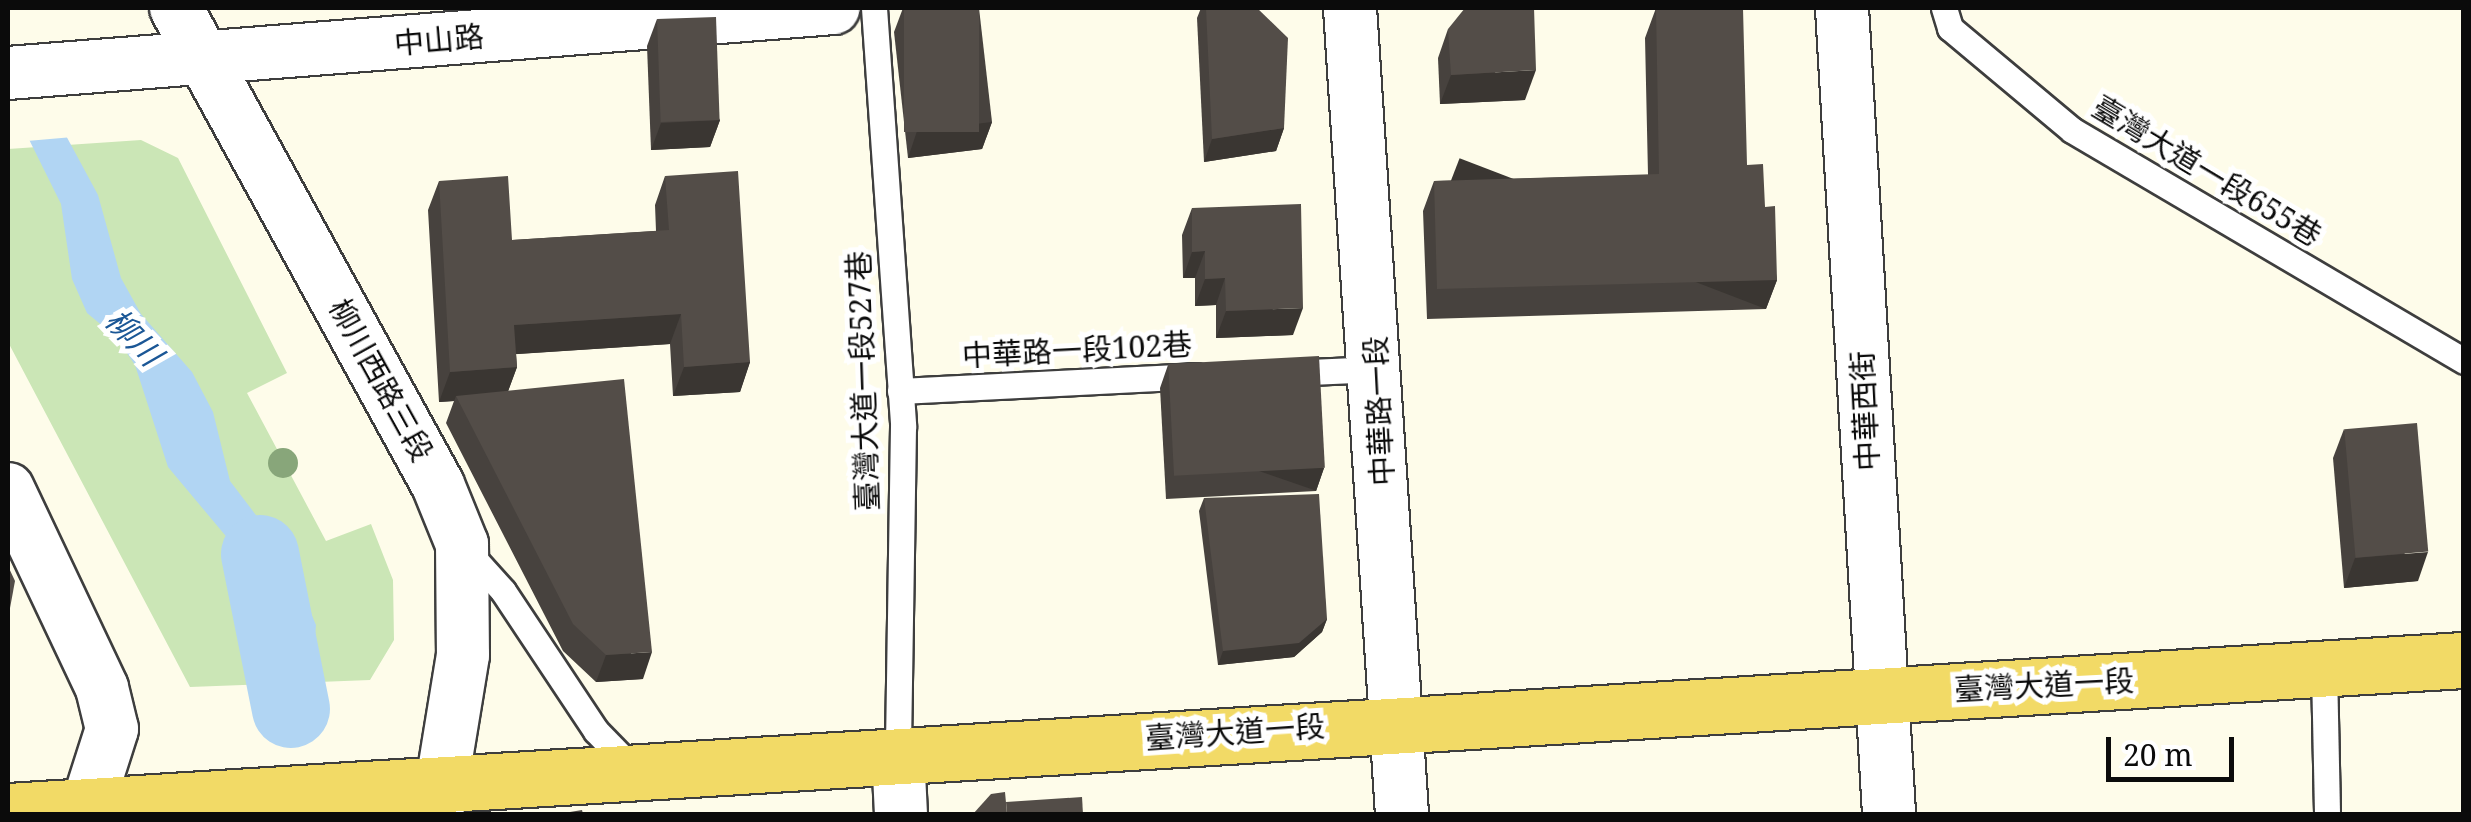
<!DOCTYPE html>
<meta charset="utf-8">
<style>
body{margin:0}
#map{position:relative;width:2471px;height:822px;overflow:hidden;background:#fefcea;font-family:"Noto Serif","Noto Sans TC",serif}
div>[style]{position:absolute}
[style*='--x']{left:calc(var(--x)*1px);top:calc(var(--y)*1px);width:calc(var(--w)*1px);rotate:calc(var(--a)*1deg)}
.green>*{inset:0;background:#cbe6b6}
.water>*{inset:0;background:#b1d5f3}
.pier>*{inset:0;background:#fefcea}
.river>*{height:78px;margin:-39px;padding:0 39px;transform-origin:39px;border-radius:39px;background:#b1d5f3}
.roads{filter:drop-shadow(2px 0 #3e3e3e) drop-shadow(-2px 0 #3e3e3e) drop-shadow(0 2px #3e3e3e) drop-shadow(0 -2px #3e3e3e)}
.lane>*{height:25px;margin:-12.5px;padding:0 12.5px;transform-origin:12.5px;border-radius:12.5px;background:#fff}
.street>*{height:52px;margin:-26px;padding:0 26px;transform-origin:26px;border-radius:26px;background:#fff}
.primary>*{height:55px;margin:-27.5px;padding:0 27.5px;transform-origin:27.5px;border-radius:27.5px;background:#f2da66}
.trees>*{width:30px;height:30px;margin:-15px;border-radius:50%;background:#88a67a}
.wall>*{inset:0;background:#47423e}
.shaded-wall>*{inset:0;background:#3a3632;transform-origin:0 0}
.building>*{inset:0;background:#534d48;transform-origin:0 0}
span{translate:-50% -50%;white-space:nowrap;text-align:center;line-height:1.15;-webkit-text-stroke:10px #fff;paint-order:stroke}
.street-label{font-size:30px;color:#0b0b0b}
.water-label{font-size:32px;color:#1b5796;font-style:italic}
.frame{position:absolute;inset:0;border:10px solid #0b0b0b;pointer-events:none}
.scale{position:absolute;left:2106px;top:737px;width:128px;height:45px;box-sizing:border-box;border:5px solid #0b0b0b;border-top:0;padding-left:12px;font-size:30px;line-height:35px;white-space:nowrap;color:#0b0b0b;-webkit-text-stroke:8px #fff;paint-order:stroke}
</style>
<div id="map">
<div class="green">
<div style="clip-path:polygon(141px 140px,178px 158px,287px 373px,247px 393px,326px 541px,371px 524px,393px 580px,394px 640px,370px 680px,190px 687px,8px 342px,8px 149px)"></div>
</div>
<div class="water">
<div style="clip-path:polygon(8px 28px,98px 195px,121px 278px,141px 314px,192px 372px,213px 412px,230px 481px,278px 544px,298px 583px,316px 625px,314px 650px,262px 658px,235px 547px,168px 467px,135px 365px,116px 337px,87px 313px,72px 279px,61px 204px,8px 97px)"></div>
</div>
<div class="pier">
<div style="clip-path:polygon(8px 23px,12px 26px,73px 137px,27px 141px,8px 107px)"></div>
</div>
<div class="river">
<div style="--x:260;--y:554;--w:158;--a:78.7"></div>
</div>
<div class="roads">
<div class="lane">
<div style="--x:874;--y:8;--w:420;--a:86"></div>
<div style="--x:903;--y:427;--w:326;--a:90.9"></div>
<div style="--x:1944;--y:8;--w:21;--a:73"></div>
<div style="--x:1950;--y:28;--w:159;--a:39.9"></div>
<div style="--x:2072;--y:130;--w:455;--a:30.5"></div>
<div style="--x:1287;--y:373;--w:90;--a:-2.5"></div>
<div style="--x:900;--y:391;--w:297;--a:-2.9"></div>
<div style="--x:468;--y:552;--w:52;--a:48.1"></div>
<div style="--x:503;--y:591;--w:168;--a:56.4"></div>
<div style="--x:596;--y:731;--w:54;--a:45.7"></div>
<div style="--x:2324;--y:669;--w:145;--a:88.8"></div>
</div>
<div class="street">
<div style="--x:176;--y:8;--w:544;--a:61.22"></div>
<div style="--x:438;--y:485;--w:64;--a:67.9"></div>
<div style="--x:462;--y:544;--w:111;--a:89.5"></div>
<div style="--x:463;--y:655;--w:161;--a:99.3"></div>
<div style="--x:1350;--y:8;--w:808;--a:86.31"></div>
<div style="--x:1842;--y:8;--w:807;--a:86.66"></div>
<div style="--x:8;--y:73;--w:828;--a:-4.5"></div>
<div style="--x:8;--y:489;--w:220;--a:64.7"></div>
<div style="--x:102;--y:688;--w:42;--a:76.3"></div>
<div style="--x:112;--y:729;--w:79;--a:107.7"></div>
<div style="--x:898;--y:753;--w:61;--a:87.2"></div>
</div>
<div class="primary">
<div style="--x:8;--y:811;--w:2461;--a:-3.52"></div>
</div>
</div>
<div class="trees">
<div style="left:283px;top:463px"></div>
</div>
<div class="wall">
<div style="clip-path:polygon(903px 8px,979px 8px,992px 122px,982px 149px,908px 158px,894px 32px)"></div>
<div style="clip-path:polygon(1201px 8px,1257px 8px,1284px 128px,1276px 151px,1204px 162px,1197px 18px)"></div>
<div style="clip-path:polygon(1656px 8px,1747px 165px,1765px 207px,1777px 280px,1766px 309px,1427px 319px,1423px 211px,1434px 181px,1648px 175px,1645px 38px)"></div>
<div style="clip-path:polygon(657px 19px,720px 120px,710px 147px,651px 150px,647px 46px)"></div>
<div style="clip-path:polygon(1448px 29px,1525px 100px,1440px 104px,1438px 58px)"></div>
<div style="clip-path:polygon(665px 176px,750px 362px,740px 392px,673px 396px,670px 344px,516px 354px,517px 367px,508px 391px,643px 679px,596px 682px,563px 651px,446px 423px,454px 401px,439px 402px,428px 210px,439px 181px,512px 240px,656px 231px,655px 205px)"></div>
<div style="clip-path:polygon(1192px 208px,1293px 335px,1216px 338px,1216px 305px,1195px 306px,1195px 278px,1183px 278px,1182px 235px)"></div>
<div style="clip-path:polygon(1168px 365px,1324px 468px,1316px 491px,1166px 499px,1160px 388px)"></div>
<div style="clip-path:polygon(2344px 429px,2418px 581px,2344px 588px,2333px 458px)"></div>
<div style="clip-path:polygon(1204px 498px,1327px 619px,1322px 632px,1294px 657px,1218px 665px,1199px 511px)"></div>
</div>
<div class="shaded-wall">
<div style="clip-path:polygon(1536px 70px,1525px 100px,1440px 104px,1451px 75px)"></div>
<div style="clip-path:polygon(720px 120px,710px 147px,651px 150px,661px 123px)"></div>
<div style="clip-path:polygon(992px 122px,982px 149px,908px 158px,917px 131px)"></div>
<div style="clip-path:polygon(1284px 128px,1276px 151px,1204px 162px,1212px 139px)"></div>
<div style="clip-path:polygon(1205px 251px,1195px 278px,1183px 278px,1192px 252px)"></div>
<div style="clip-path:polygon(1225px 278px,1216px 305px,1195px 306px,1205px 279px)"></div>
<div style="left:1777px;top:280px;width:31px;height:340px;rotate:111deg"></div>
<div style="clip-path:polygon(1303px 308px,1293px 335px,1216px 338px,1226px 311px)"></div>
<div style="clip-path:polygon(681px 314px,670px 344px,503px 355px,514px 325px)"></div>
<div style="clip-path:polygon(750px 362px,740px 392px,673px 396px,684px 367px)"></div>
<div style="clip-path:polygon(517px 367px,506px 397px,456px 396px,454px 401px,439px 402px,450px 372px)"></div>
<div style="left:1324px;top:468px;width:24px;height:150px;rotate:109deg"></div>
<div style="clip-path:polygon(2428px 552px,2418px 581px,2344px 588px,2355px 558px)"></div>
<div style="clip-path:polygon(1327px 619px,1322px 632px,1294px 657px,1218px 665px,1223px 651px)"></div>
<div style="clip-path:polygon(652px 652px,643px 679px,596px 682px,606px 655px)"></div>
</div>
<div class="building">
<div style="left:904px;top:8px;width:75px;height:124px"></div>
<div style="clip-path:polygon(1206px 8px,1257px 8px,1288px 38px,1284px 128px,1212px 139px)"></div>
<div style="clip-path:polygon(1465px 8px,1534px 8px,1536px 70px,1451px 75px,1448px 29px)"></div>
<div style="clip-path:polygon(1656px 8px,1743px 8px,1747px 165px,1763px 164px,1765px 207px,1775px 206px,1777px 280px,1437px 289px,1434px 181px,1659px 174px)"></div>
<div style="left:716px;top:17px;width:103px;height:59px;rotate:88deg"></div>
<div style="clip-path:polygon(738px 171px,750px 362px,684px 367px,681px 314px,514px 325px,517px 367px,450px 372px,439px 181px,508px 176px,512px 240px,669px 230px,665px 176px)"></div>
<div style="clip-path:polygon(1301px 204px,1303px 308px,1226px 311px,1225px 278px,1205px 279px,1205px 251px,1192px 252px,1192px 208px)"></div>
<div style="left:1319px;top:356px;width:112px;height:151px;rotate:87deg"></div>
<div style="clip-path:polygon(624px 379px,652px 652px,606px 655px,573px 624px,456px 396px)"></div>
<div style="left:2417px;top:423px;width:129px;height:73px;rotate:85deg"></div>
<div style="clip-path:polygon(1319px 494px,1327px 619px,1299px 643px,1223px 651px,1204px 498px)"></div>
<div style="clip-path:polygon(8px 566px,15px 581px,8px 619px)"></div>
<div style="clip-path:polygon(1005px 792px,1007px 814px,973px 814px,991px 794px)"></div>
<div style="clip-path:polygon(1082px 797px,1083px 814px,1007px 814px,1006px 802px)"></div>
<div style="clip-path:polygon(582px 810px,583px 814px,558px 814px)"></div>
</div>
<div class="street-label">
<span style="left:439px;top:40px;rotate:-5deg">中山路</span>
<span style="left:2207px;top:171px;rotate:31deg">臺灣大道一段655巷</span>
<span style="left:1077px;top:350px;rotate:-3deg">中華路一段102巷</span>
<span style="left:381px;top:380px;rotate:61deg">柳川西路三段</span>
<span style="left:863px;top:381px;rotate:-92deg">臺灣大道一段527巷</span>
<span style="left:1379px;top:411px;rotate:-93deg">中華路一段</span>
<span style="left:1865px;top:411px;rotate:-93deg">中華西街</span>
<span style="left:2044px;top:685px;rotate:-3deg">臺灣大道一段</span>
<span style="left:1235px;top:732px;rotate:-4deg">臺灣大道一段</span>
</div>
<div class="water-label">
<span style="left:134px;top:337px;rotate:46deg">柳川</span>
</div>
<div class="frame"></div>
<div class="scale">20 m</div>
</div>
